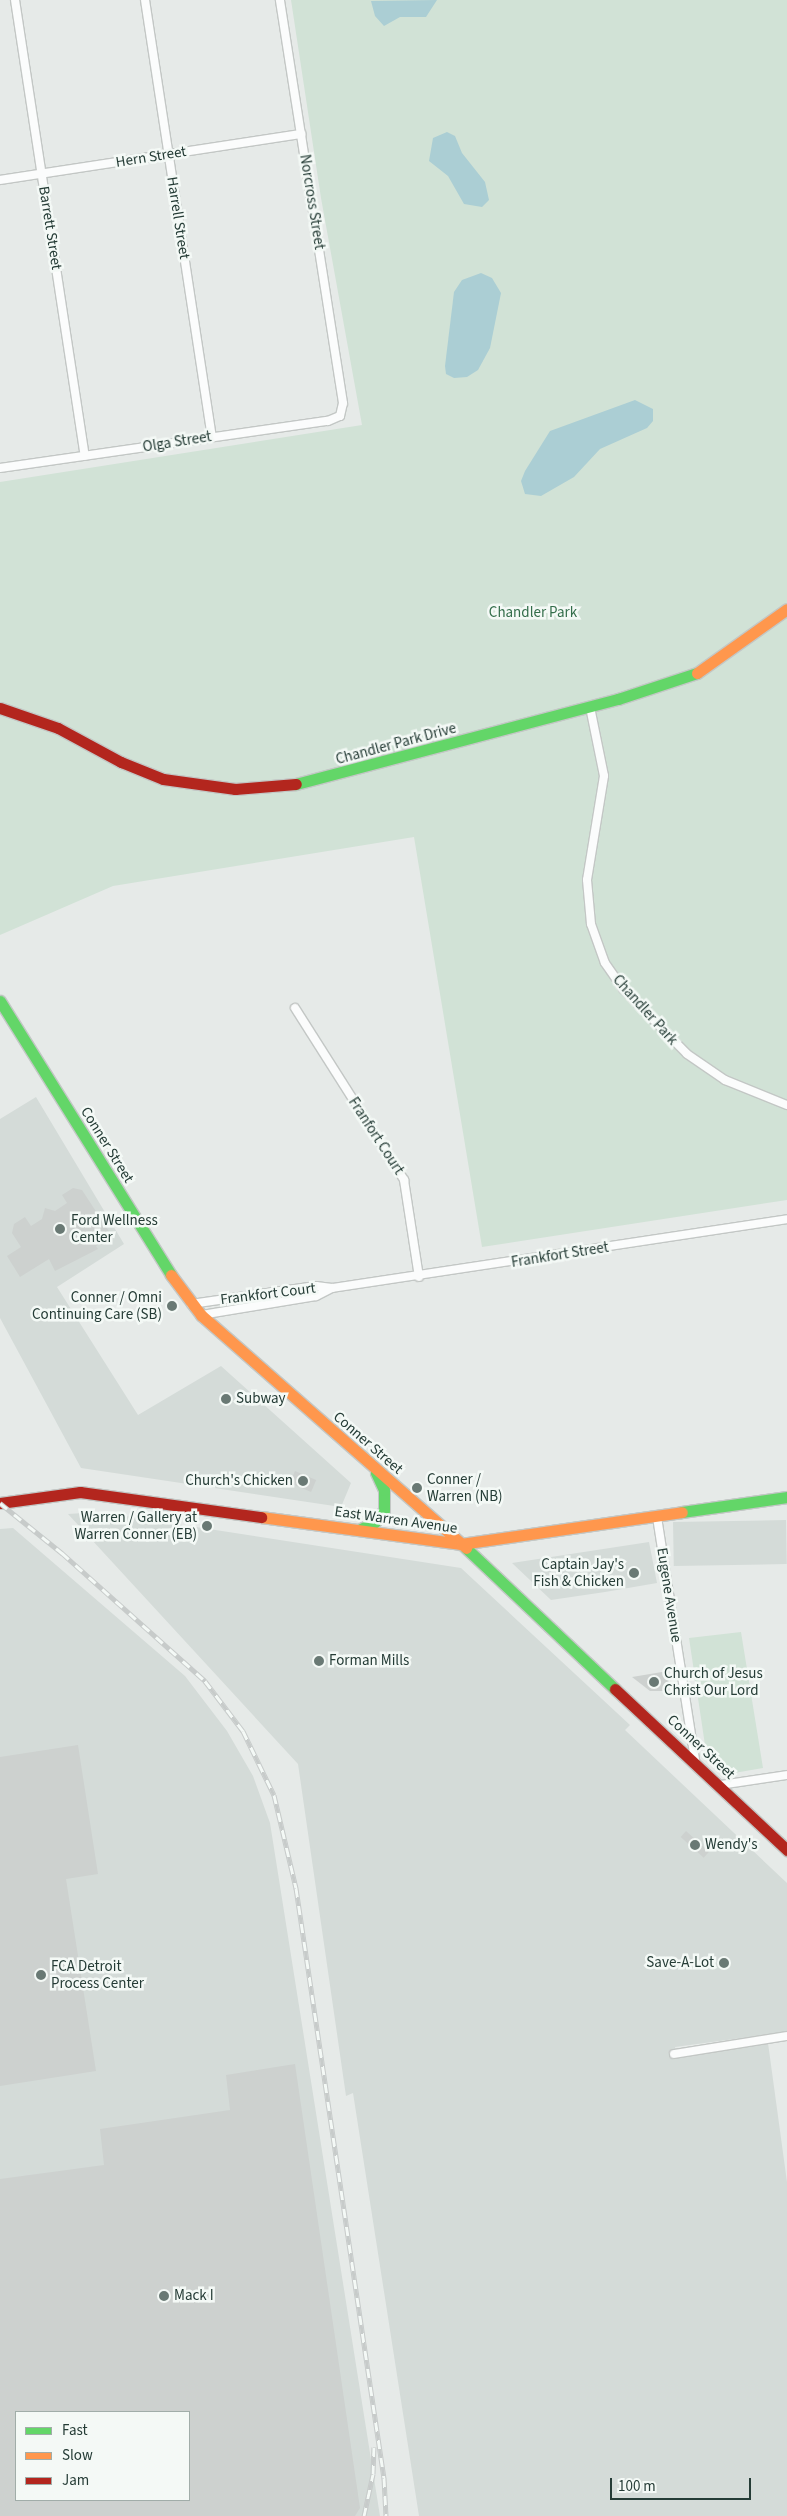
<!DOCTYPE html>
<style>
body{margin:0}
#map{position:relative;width:787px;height:2516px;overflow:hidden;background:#e6eae8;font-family:"Source Sans 3",sans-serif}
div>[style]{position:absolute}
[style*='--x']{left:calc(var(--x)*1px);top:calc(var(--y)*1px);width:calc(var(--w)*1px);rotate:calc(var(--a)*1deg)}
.built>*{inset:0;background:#d4dbd8;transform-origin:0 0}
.green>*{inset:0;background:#d1e2d6}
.water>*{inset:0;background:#abced4}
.building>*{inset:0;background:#cdd1cf;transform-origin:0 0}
.roads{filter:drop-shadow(1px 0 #c3c7c5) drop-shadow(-1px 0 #c3c7c5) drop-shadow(0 1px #c3c7c5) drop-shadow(0 -1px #c3c7c5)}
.street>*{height:8px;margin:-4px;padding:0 4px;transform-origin:4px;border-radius:4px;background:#fbfcfc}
.fast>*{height:11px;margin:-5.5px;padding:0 5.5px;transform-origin:5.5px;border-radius:5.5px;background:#63d668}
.slow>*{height:11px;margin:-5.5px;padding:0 5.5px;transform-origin:5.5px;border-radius:5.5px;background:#ff974d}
.jam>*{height:11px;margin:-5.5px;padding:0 5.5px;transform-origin:5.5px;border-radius:5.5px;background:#b3261e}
.rail>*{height:5px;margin-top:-2.5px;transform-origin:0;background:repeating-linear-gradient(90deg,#f4f9f6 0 9px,#c7cbca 0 18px);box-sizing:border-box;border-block:1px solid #c7cbca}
.dots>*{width:14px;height:14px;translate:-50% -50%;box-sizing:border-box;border:2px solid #f4f9f6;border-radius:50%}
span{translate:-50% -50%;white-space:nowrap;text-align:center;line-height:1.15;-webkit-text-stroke:5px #f4f9f6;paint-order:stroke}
.street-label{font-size:15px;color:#253c36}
.park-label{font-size:15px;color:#346e4b}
.poi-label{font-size:15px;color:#253c36}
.left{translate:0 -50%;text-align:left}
.right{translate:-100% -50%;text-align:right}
.legend{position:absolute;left:15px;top:2411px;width:175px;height:90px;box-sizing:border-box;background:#f4f9f6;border:1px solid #a1ada9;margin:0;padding:6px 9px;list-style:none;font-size:15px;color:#253c36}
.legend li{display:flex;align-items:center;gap:10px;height:25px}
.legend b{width:25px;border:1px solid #a1ada9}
.scale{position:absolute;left:610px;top:2478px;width:141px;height:22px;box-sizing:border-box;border:2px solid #253c36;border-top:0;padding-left:6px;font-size:15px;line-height:18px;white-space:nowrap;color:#253c36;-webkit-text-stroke:4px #f4f9f6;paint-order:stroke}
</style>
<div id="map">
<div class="built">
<div style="clip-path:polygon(36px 1097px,124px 1244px,57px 1287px,138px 1415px,221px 1366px,351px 1483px,341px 1507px,81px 1468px,0 1318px,0 1119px)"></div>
<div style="clip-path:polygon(99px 1512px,461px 1568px,630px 1725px,625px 1730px,787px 1883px,787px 2036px,773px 2038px,771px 2034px,675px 2047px,677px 2058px,768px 2043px,787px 2182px,787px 2516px,419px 2516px,353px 2093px,346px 2096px,298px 1764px,68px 1514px)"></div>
<div style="left:786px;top:1520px;width:44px;height:113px;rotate:89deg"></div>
<div style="clip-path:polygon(evenodd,13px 1528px,185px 1676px,227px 1731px,253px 1776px,270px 1823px,380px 2516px,0 2516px,0 1529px,13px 1528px,16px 2412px,189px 2412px,189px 2500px,16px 2500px,16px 2412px)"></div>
<div style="clip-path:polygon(649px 1542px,657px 1583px,605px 1592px,551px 1600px,512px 1563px)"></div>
</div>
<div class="green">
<div style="clip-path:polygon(291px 0,787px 0,787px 1200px,482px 1247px,414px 837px,113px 886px,0 935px,0 482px,362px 425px,321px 198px)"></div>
<div style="clip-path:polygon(741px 1632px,763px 1768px,734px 1773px,705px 1745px,689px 1638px)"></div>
</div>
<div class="water">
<div style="clip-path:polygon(437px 0,426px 17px,400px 17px,384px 26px,375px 16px,371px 1px)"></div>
<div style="clip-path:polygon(447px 132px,455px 136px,462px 153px,485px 182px,489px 200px,482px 207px,464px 204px,448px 176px,429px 161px,433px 138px)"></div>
<div style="clip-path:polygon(481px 273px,492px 278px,501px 293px,490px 348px,478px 370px,467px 377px,454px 378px,446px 374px,445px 366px,454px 292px,462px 280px)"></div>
<div style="clip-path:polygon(635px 400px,653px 409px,653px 421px,647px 428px,600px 449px,574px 477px,541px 496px,525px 494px,521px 481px,525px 471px,550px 431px)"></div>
</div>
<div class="building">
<div style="clip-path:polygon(73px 1188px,82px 1190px,112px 1236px,96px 1246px,98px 1249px,55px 1271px,49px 1259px,20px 1277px,7px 1256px,21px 1247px,12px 1233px,14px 1224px,25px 1217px,31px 1226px,42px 1219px,45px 1208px,55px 1211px,67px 1203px,62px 1195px)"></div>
<div style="left:295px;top:1471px;width:23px;height:13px;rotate:23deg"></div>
<div style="clip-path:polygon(668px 1671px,669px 1691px,650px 1691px,632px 1677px)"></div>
<div style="clip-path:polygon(78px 1745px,98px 1874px,66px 1879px,96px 2071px,0 2086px,0 1757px)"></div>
<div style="left:686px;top:1831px;width:31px;height:8px;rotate:42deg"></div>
<div style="clip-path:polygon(evenodd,295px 2064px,360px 2508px,355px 2516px,0 2516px,0 2179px,104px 2165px,100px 2129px,230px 2110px,226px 2075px,295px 2064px,16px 2412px,189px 2412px,189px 2500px,16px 2500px,16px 2412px)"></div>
</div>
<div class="roads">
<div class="street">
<div style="--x:15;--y:0;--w:461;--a:81.3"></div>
<div style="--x:145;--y:0;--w:441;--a:81.3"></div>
<div style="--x:0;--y:180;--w:305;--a:-8.7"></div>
<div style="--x:0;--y:468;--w:331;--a:-8.2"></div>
<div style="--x:328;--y:421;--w:13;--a:-23"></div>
<div style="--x:340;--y:416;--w:13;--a:-77"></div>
<div style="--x:343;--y:403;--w:408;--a:-98.9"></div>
<div style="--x:590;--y:707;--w:70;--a:78.5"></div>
<div style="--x:604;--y:776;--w:105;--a:99.3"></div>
<div style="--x:587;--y:880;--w:44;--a:84.8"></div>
<div style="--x:591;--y:924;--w:41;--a:70.3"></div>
<div style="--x:605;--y:963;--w:32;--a:55"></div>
<div style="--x:623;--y:989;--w:91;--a:45.4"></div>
<div style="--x:687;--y:1054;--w:46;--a:34.4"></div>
<div style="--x:725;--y:1080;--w:67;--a:22"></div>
<div style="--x:295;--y:1008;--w:204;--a:57.6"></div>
<div style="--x:404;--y:1180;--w:98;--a:81.2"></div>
<div style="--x:332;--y:1288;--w:460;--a:-8.6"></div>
<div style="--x:191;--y:1304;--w:126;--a:-8.2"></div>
<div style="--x:316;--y:1286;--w:16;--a:7"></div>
<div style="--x:332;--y:1288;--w:18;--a:153"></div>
<div style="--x:316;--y:1296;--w:117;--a:170.6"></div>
<div style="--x:657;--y:1517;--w:247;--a:81.1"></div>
<div style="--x:720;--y:1785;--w:68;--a:-8.5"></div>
<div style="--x:674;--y:2054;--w:114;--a:-9.1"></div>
</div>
<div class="fast">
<div style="--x:296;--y:784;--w:333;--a:-14.8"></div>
<div style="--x:618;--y:699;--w:83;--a:-18.2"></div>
<div style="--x:0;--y:1001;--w:323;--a:58"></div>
<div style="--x:682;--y:1512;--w:106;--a:-8.1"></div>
<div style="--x:359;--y:1530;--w:18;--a:-27"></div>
<div style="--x:375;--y:1522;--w:15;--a:-53"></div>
<div style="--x:384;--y:1510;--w:20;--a:-90"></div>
<div style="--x:384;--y:1490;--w:19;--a:-115"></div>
<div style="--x:466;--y:1548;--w:205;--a:43.4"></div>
</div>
<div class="slow">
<div style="--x:697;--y:673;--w:110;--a:-35.4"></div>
<div style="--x:171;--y:1275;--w:50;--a:53.1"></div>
<div style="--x:201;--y:1315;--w:353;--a:41.3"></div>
<div style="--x:261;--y:1517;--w:202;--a:7.7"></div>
<div style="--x:461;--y:1544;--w:223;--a:-8.2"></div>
</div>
<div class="jam">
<div style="--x:0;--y:708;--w:61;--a:19"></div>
<div style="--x:58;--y:728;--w:72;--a:28.4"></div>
<div style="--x:121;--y:762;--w:45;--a:22"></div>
<div style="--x:163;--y:779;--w:73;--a:7.9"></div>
<div style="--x:235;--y:789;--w:61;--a:-4.7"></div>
<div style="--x:0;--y:1503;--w:81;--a:-7.8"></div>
<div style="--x:80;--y:1492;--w:183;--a:7.9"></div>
<div style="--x:615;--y:1689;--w:236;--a:43.1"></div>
</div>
</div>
<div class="rail">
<div style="--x:0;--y:1503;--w:80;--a:38.9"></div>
<div style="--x:62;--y:1553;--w:192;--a:41.8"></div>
<div style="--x:205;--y:1681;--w:63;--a:52.8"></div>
<div style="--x:243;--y:1731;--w:71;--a:64.2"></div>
<div style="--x:274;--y:1795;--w:96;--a:76.7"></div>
<div style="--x:296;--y:1888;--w:597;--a:81.52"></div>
<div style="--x:384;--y:2478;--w:38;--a:87"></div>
<div style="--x:364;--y:2516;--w:43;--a:-77.9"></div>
<div style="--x:373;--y:2474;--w:27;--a:-88"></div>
</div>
<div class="dots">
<div style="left:60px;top:1229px;background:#697974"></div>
<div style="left:172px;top:1306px;background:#697974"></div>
<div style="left:226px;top:1399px;background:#697974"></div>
<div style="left:303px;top:1481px;background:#697974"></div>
<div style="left:417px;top:1488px;background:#697974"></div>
<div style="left:207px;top:1526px;background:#697974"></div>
<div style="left:634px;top:1573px;background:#697974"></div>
<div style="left:319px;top:1661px;background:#697974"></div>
<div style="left:654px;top:1682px;background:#697974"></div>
<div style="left:695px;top:1845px;background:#697974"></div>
<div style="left:724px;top:1963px;background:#697974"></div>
<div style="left:41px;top:1975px;background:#697974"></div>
<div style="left:164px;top:2296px;background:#697974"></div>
</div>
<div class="street-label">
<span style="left:151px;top:157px;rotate:-9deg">Hern Street</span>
<span style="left:312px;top:202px;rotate:81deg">Norcross Street</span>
<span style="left:178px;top:218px;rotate:81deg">Harrell Street</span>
<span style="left:50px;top:228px;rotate:81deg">Barrett Street</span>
<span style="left:177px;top:442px;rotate:-9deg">Olga Street</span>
<span style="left:396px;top:744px;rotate:-15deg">Chandler Park Drive</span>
<span style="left:645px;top:1010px;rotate:48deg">Chandler Park</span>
<span style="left:376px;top:1136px;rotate:57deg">Franfort Court</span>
<span style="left:107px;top:1145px;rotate:58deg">Conner Street</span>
<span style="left:560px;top:1255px;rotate:-9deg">Frankfort Street</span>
<span style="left:268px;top:1294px;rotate:-7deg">Frankfort Court</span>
<span style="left:368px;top:1443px;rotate:41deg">Conner Street</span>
<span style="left:396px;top:1520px;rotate:8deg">East Warren Avenue</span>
<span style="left:669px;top:1595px;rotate:81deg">Eugene Avenue</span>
<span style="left:701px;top:1747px;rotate:43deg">Conner Street</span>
</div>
<div class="park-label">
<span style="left:533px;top:613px">Chandler Park</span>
</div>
<div class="poi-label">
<span class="left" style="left:71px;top:1229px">Ford Wellness<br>Center</span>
<span class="right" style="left:162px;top:1306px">Conner / Omni<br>Continuing Care (SB)</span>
<span class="left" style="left:236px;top:1399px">Subway</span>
<span class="left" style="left:427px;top:1488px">Conner /<br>Warren (NB)</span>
<span class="right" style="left:293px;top:1481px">Church's Chicken</span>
<span class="right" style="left:197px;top:1526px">Warren / Gallery at<br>Warren Conner (EB)</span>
<span class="right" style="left:624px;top:1573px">Captain Jay's<br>Fish &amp; Chicken</span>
<span class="left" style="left:329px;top:1661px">Forman Mills</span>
<span class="left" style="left:664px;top:1682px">Church of Jesus<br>Christ Our Lord</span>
<span class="left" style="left:705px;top:1845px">Wendy's</span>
<span class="right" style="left:714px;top:1963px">Save-A-Lot</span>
<span class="left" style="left:51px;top:1975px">FCA Detroit<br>Process Center</span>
<span class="left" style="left:174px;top:2296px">Mack I</span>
</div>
<ul class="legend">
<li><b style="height:6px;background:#63d668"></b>Fast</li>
<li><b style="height:6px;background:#ff974d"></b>Slow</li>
<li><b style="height:6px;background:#b3261e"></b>Jam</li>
</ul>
<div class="scale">100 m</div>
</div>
